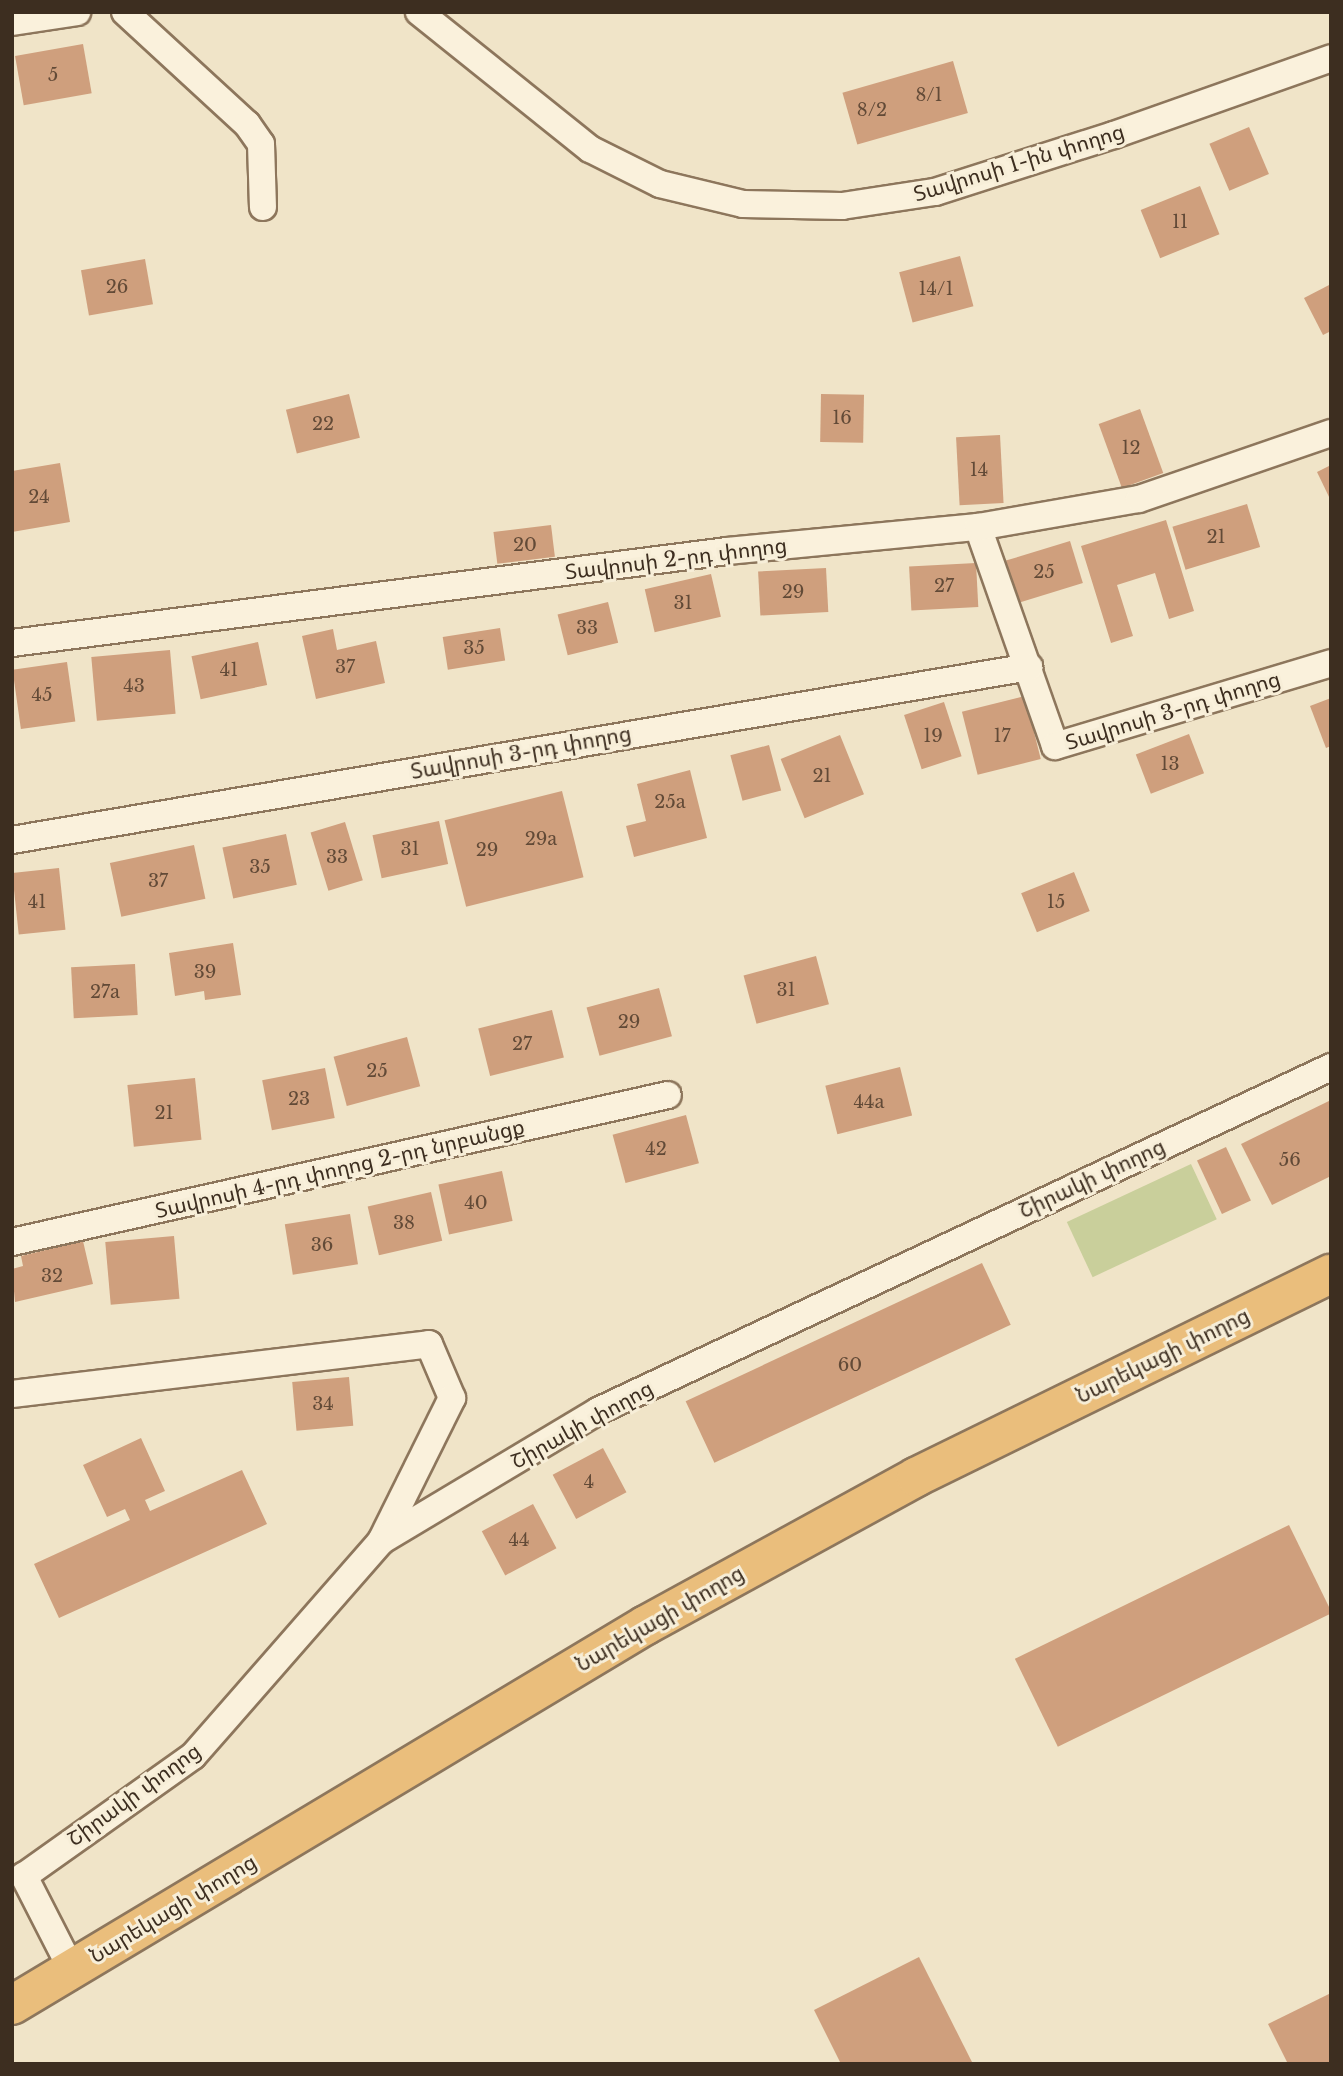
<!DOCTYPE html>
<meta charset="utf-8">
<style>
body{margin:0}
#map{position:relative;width:1343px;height:2076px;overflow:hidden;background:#f0e4c8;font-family:"Libre Baskerville","Noto Sans Armenian",serif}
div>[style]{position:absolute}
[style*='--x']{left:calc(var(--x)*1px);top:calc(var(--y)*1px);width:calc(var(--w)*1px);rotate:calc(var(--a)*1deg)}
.green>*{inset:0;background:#c9cf9b;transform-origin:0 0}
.building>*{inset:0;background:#cf9f7d;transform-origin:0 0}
.roads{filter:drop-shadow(2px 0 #8d765c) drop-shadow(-2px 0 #8d765c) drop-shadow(0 2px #8d765c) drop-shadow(0 -2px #8d765c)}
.minor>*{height:26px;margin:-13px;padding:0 13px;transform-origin:13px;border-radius:13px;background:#faf1dc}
.trunk>*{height:38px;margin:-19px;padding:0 19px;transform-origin:19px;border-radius:19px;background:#eabe7c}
span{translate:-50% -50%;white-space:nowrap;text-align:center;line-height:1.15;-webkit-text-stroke:6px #f7eed8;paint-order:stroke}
.number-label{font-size:18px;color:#624a37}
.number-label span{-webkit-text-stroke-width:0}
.street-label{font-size:21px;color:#3d2e20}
.frame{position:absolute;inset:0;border:14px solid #3d2e20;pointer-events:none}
</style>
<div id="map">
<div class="green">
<div style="left:1191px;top:1164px;width:61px;height:137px;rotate:65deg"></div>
</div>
<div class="building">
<div style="left:83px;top:44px;width:50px;height:69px;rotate:80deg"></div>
<div style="left:953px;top:61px;width:54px;height:115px;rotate:74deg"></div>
<div style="left:1249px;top:127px;width:51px;height:43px;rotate:67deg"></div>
<div style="left:1200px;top:186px;width:52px;height:64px;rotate:68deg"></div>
<div style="left:960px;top:256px;width:52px;height:63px;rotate:75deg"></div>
<div style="left:145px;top:259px;width:46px;height:65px;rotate:80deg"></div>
<div style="clip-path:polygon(1331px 284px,1331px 331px,1323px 335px,1304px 298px)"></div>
<div style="left:349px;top:394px;width:45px;height:65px;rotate:76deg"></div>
<div style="left:821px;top:394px;width:43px;height:48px;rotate:1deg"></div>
<div style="left:1140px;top:409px;width:68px;height:44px;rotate:70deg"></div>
<div style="left:1000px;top:435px;width:68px;height:44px;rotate:87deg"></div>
<div style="clip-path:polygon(60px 463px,70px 522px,12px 532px,12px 471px)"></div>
<div style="clip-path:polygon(1331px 465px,1331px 501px,1317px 472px)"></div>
<div style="left:1247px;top:504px;width:45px;height:78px;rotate:73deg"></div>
<div style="clip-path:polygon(1166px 520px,1194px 611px,1169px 619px,1155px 573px,1117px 585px,1133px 636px,1111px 643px,1081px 546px)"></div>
<div style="left:551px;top:525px;width:32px;height:58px;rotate:83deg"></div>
<div style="left:1070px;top:541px;width:44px;height:67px;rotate:73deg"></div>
<div style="left:976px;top:563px;width:44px;height:67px;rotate:87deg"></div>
<div style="left:826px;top:568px;width:44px;height:68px;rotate:87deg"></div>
<div style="left:711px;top:574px;width:44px;height:68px;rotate:77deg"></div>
<div style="left:608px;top:602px;width:42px;height:52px;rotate:76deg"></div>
<div style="left:500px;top:628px;width:33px;height:58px;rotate:81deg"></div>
<div style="clip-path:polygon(333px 629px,337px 650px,376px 641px,385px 683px,316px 699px,302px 636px)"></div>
<div style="left:258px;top:642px;width:44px;height:68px;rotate:78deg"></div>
<div style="left:170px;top:650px;width:64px;height:79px;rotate:85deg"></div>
<div style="left:67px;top:662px;width:60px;height:55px;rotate:82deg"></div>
<div style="left:1025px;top:696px;width:65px;height:65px;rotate:76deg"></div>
<div style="clip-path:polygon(1331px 698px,1331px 746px,1326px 748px,1310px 706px)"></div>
<div style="left:944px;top:702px;width:57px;height:42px;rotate:72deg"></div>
<div style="left:1189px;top:734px;width:42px;height:57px;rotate:69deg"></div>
<div style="left:840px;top:735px;width:64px;height:64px;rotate:68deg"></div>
<div style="left:769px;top:745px;width:47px;height:40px;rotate:75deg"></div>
<div style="clip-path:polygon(690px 770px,707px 838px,634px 857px,626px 826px,646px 821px,637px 784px)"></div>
<div style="left:562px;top:791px;width:89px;height:121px;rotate:76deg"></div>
<div style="left:439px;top:821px;width:44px;height:68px;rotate:78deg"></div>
<div style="left:345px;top:822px;width:61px;height:36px;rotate:73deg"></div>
<div style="left:286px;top:834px;width:52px;height:65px;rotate:78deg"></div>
<div style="left:194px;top:845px;width:55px;height:86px;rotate:78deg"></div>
<div style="left:59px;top:868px;width:62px;height:47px;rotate:84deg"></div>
<div style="left:1074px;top:872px;width:42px;height:57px;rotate:68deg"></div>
<div style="clip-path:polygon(233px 943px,241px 995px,205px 1000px,204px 991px,175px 996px,169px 953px)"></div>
<div style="left:816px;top:956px;width:50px;height:75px;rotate:75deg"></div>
<div style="left:135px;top:964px;width:51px;height:64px;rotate:87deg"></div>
<div style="left:659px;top:988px;width:50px;height:75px;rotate:75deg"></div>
<div style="left:552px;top:1010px;width:49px;height:76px;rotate:76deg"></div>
<div style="left:407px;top:1037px;width:51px;height:76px;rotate:75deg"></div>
<div style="left:900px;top:1067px;width:50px;height:77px;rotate:76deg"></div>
<div style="left:325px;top:1068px;width:51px;height:64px;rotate:79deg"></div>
<div style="left:195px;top:1078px;width:62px;height:68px;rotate:84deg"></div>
<div style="clip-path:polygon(1331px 1100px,1331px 1176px,1272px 1205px,1241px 1144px)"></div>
<div style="left:686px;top:1115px;width:50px;height:76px;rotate:75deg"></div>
<div style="left:1226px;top:1147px;width:59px;height:32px;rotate:65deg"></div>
<div style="left:502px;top:1171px;width:51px;height:65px;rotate:78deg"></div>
<div style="left:431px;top:1192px;width:50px;height:65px;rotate:77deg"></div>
<div style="left:350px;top:1214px;width:51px;height:66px;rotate:81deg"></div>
<div style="left:174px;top:1236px;width:63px;height:69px;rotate:85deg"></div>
<div style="clip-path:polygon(83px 1241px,93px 1284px,15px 1302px,12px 1269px,23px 1266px,21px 1256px)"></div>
<div style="left:982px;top:1263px;width:68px;height:327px;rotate:65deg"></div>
<div style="left:349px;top:1377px;width:49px;height:57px;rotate:85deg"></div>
<div style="clip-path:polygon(141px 1438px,165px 1491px,145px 1500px,150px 1511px,242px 1470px,267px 1524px,59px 1618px,34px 1564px,130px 1520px,125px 1509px,107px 1517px,83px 1465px)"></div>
<div style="left:603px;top:1448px;width:50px;height:57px;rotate:62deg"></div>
<div style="left:533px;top:1504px;width:50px;height:58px;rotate:62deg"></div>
<div style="left:1289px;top:1525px;width:98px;height:305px;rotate:64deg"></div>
<div style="clip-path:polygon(919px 1957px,973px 2064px,841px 2064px,814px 2010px)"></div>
<div style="clip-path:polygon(1331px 1993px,1331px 2064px,1288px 2064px,1268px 2024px)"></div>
</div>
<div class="roads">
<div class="minor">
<div style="--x:125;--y:12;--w:166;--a:42.6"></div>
<div style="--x:247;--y:124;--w:24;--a:55"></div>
<div style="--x:261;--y:144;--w:63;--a:88.2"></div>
<div style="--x:419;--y:12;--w:219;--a:38.7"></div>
<div style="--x:590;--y:149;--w:78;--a:26.6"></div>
<div style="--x:660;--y:184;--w:85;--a:13.5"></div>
<div style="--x:743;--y:204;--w:99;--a:1.2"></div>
<div style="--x:842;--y:206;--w:94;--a:-8.6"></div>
<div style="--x:935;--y:192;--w:188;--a:-17.7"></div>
<div style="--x:1114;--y:135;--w:230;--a:-19.5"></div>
<div style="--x:12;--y:22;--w:66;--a:-8.7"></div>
<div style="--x:978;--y:527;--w:232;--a:70.6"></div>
<div style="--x:1055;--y:746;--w:288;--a:-16.7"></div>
<div style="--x:12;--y:643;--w:721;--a:-7.33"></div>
<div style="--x:727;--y:551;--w:252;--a:-5.5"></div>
<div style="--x:978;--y:527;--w:163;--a:-9.9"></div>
<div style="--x:1139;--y:499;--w:203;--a:-19"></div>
<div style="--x:12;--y:840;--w:1032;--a:-9.65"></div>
<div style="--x:12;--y:1242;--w:672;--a:-12.63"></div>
<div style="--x:12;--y:1394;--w:420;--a:-6.8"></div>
<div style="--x:429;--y:1344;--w:59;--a:66.9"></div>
<div style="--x:452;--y:1398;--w:160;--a:116.4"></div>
<div style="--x:72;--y:1970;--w:106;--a:-117.1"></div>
<div style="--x:24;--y:1876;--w:207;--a:-35.4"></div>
<div style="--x:193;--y:1756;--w:286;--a:-48.8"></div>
<div style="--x:381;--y:1541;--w:253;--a:-30.9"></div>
<div style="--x:598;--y:1411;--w:810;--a:-25.14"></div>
</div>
<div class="trunk">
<div style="--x:12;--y:2005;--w:739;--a:-30.94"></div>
<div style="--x:646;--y:1625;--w:308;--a:-28.7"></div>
<div style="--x:916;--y:1477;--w:462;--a:-26.1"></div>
</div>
</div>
<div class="number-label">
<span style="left:53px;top:75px">5</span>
<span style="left:929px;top:95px">8/1</span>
<span style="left:872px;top:110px">8/2</span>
<span style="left:1180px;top:222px">11</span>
<span style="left:117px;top:287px">26</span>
<span style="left:936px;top:289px">14/1</span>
<span style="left:842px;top:418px">16</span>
<span style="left:323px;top:424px">22</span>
<span style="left:1131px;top:448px">12</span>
<span style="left:979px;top:470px">14</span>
<span style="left:39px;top:497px">24</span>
<span style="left:1216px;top:537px">21</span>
<span style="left:525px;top:545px">20</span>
<span style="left:1044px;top:572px">25</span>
<span style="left:944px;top:586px">27</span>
<span style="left:793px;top:592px">29</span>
<span style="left:683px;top:603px">31</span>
<span style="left:587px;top:628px">33</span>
<span style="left:474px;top:648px">35</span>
<span style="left:345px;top:667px">37</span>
<span style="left:229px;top:670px">41</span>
<span style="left:134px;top:686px">43</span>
<span style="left:42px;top:695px">45</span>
<span style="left:933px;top:736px">19</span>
<span style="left:1002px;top:736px">17</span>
<span style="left:1170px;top:764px">13</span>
<span style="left:822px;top:776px">21</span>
<span style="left:670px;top:802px">25a</span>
<span style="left:541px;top:839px">29a</span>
<span style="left:410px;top:849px">31</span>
<span style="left:487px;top:850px">29</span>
<span style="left:337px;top:857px">33</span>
<span style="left:260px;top:867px">35</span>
<span style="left:158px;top:881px">37</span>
<span style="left:37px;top:902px">41</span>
<span style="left:1056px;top:902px">15</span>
<span style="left:205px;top:972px">39</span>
<span style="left:786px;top:990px">31</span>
<span style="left:105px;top:992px">27a</span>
<span style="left:629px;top:1022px">29</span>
<span style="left:522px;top:1044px">27</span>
<span style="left:377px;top:1071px">25</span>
<span style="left:299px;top:1099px">23</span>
<span style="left:869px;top:1102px">44a</span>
<span style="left:164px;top:1113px">21</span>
<span style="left:656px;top:1149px">42</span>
<span style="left:1290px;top:1160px">56</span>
<span style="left:476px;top:1203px">40</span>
<span style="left:404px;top:1223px">38</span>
<span style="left:322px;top:1245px">36</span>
<span style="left:52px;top:1276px">32</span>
<span style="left:850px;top:1365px">60</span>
<span style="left:323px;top:1404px">34</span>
<span style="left:589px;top:1482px">4</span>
<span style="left:519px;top:1540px">44</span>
</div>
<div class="street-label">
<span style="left:1019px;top:163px;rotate:-17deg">Տավրոսի 1-ին փողոց</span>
<span style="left:676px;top:559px;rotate:-7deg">Տավրոսի 2-րդ փողոց</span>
<span style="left:1173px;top:711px;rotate:-17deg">Տավրոսի 3-րդ փողոց</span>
<span style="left:521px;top:753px;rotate:-10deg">Տավրոսի 3-րդ փողոց</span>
<span style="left:340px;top:1169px;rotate:-13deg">Տավրոսի 4-րդ փողոց 2-րդ նրբանցք</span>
<span style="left:1092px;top:1179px;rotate:-25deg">Շիրակի փողոց</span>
<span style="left:1163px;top:1356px;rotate:-26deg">Նարեկացի փողոց</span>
<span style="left:582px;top:1425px;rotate:-29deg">Շիրակի փողոց</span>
<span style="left:660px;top:1619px;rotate:-30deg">Նարեկացի փողոց</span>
<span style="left:134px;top:1795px;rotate:-36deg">Շիրակի փողոց</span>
<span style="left:173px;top:1909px;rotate:-31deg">Նարեկացի փողոց</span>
</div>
<div class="frame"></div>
</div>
